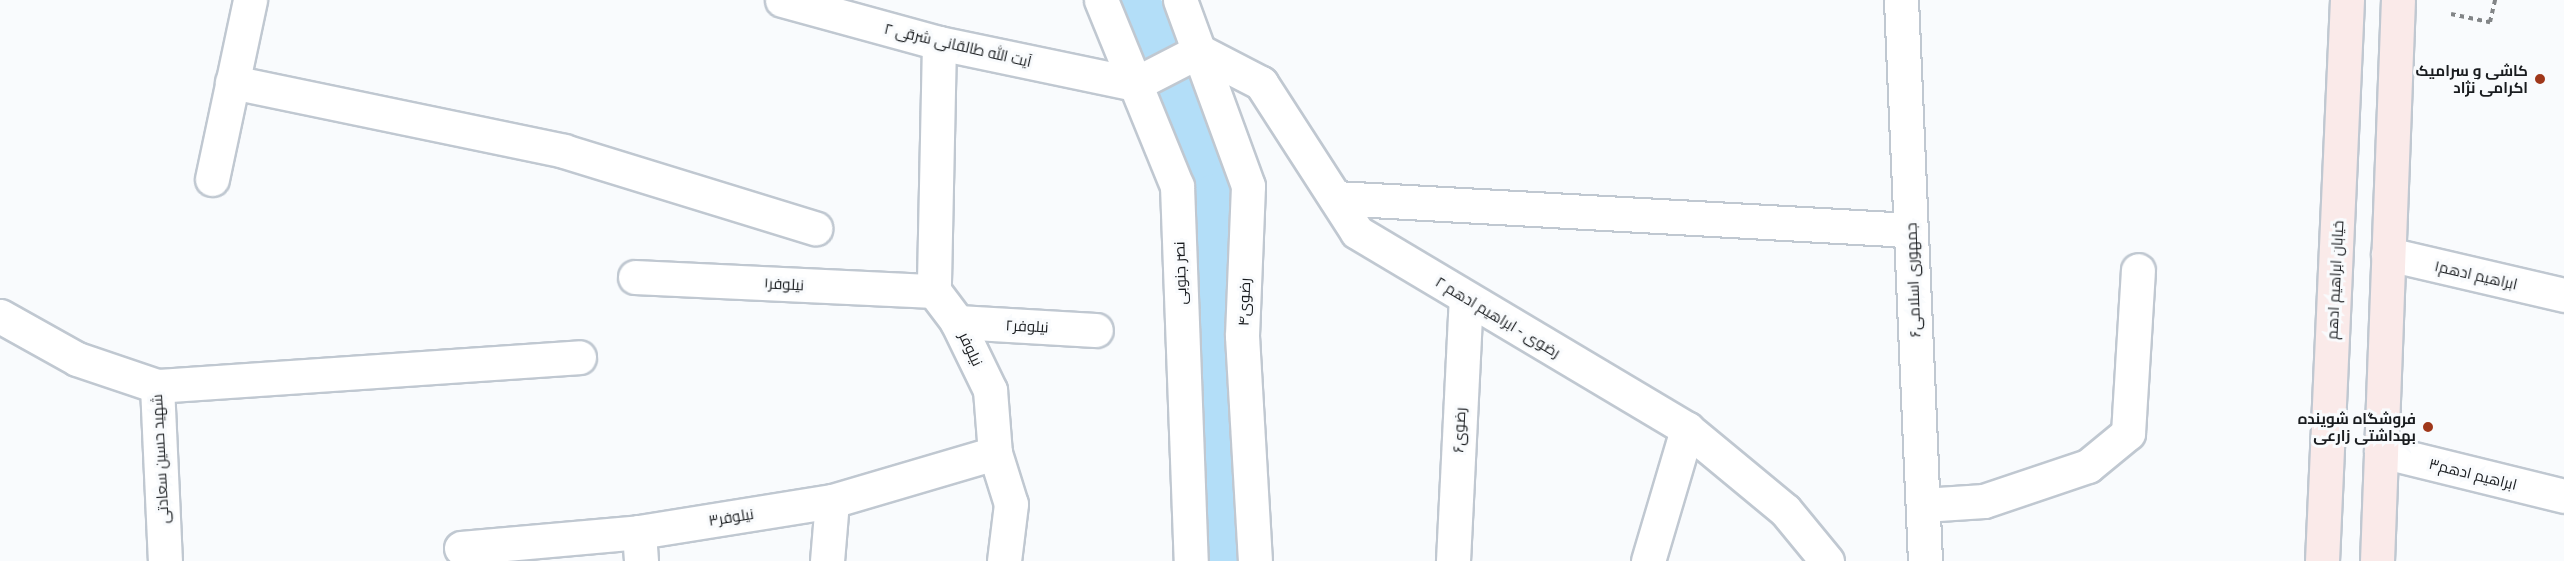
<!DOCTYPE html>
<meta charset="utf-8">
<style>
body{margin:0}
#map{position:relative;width:2564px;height:561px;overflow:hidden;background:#f9fbfd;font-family:"Noto Serif",Cairo,serif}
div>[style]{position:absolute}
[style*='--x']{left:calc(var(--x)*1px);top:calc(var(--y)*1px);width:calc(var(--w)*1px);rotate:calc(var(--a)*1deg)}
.canal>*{height:40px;margin:-20px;padding:0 20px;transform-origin:20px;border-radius:20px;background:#b3def8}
.path>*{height:4px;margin-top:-2px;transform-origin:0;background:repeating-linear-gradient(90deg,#828587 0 4.5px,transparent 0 9px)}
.roads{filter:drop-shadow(2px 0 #c0c8d1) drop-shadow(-2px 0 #c0c8d1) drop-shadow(0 2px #c0c8d1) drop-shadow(0 -2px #c0c8d1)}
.street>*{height:33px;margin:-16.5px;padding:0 16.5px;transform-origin:16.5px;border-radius:16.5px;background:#fff}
.secondary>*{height:33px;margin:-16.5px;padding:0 16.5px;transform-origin:16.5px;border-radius:16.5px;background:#faeae9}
.dots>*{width:16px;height:16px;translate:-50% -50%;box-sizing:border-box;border:3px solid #f9fbfd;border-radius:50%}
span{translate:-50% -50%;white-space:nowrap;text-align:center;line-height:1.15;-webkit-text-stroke:6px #f9fbfd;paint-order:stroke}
.street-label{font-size:15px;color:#191c1f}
.poi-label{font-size:15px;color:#191c1f;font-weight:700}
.right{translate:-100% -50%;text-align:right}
</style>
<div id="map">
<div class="canal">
<div style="--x:1140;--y:0;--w:208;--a:68.9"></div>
<div style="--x:1215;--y:194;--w:367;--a:89.5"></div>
</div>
<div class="path">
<div style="--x:2451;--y:14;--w:40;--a:12"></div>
<div style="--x:2490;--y:22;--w:23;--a:-77"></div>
</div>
<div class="roads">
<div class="street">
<div style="--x:782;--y:0;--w:163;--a:15.3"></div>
<div style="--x:939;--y:43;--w:200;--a:11.8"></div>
<div style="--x:1101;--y:0;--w:201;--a:67.8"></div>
<div style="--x:1177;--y:186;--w:375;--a:87.9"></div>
<div style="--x:1180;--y:0;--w:198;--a:69.9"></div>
<div style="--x:1248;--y:186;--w:150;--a:92.3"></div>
<div style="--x:1242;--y:336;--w:225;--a:86.7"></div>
<div style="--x:1901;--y:0;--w:562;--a:87.55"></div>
<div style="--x:939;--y:43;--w:248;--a:91.2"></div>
<div style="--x:934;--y:291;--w:39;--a:53"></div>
<div style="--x:957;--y:322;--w:76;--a:64.1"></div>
<div style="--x:990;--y:390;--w:63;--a:85.5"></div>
<div style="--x:995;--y:453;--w:53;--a:72.6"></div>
<div style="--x:1011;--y:504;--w:57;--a:97"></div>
<div style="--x:1199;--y:51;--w:70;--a:27.3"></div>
<div style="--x:1261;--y:83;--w:177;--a:57.2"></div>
<div style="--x:1357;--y:232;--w:384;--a:30.8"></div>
<div style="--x:1687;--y:429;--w:127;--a:39.6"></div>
<div style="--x:1785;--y:510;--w:66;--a:50.5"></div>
<div style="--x:232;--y:82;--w:339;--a:11.7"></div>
<div style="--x:564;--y:151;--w:263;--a:17.1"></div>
<div style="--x:1135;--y:84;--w:72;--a:-27.3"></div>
<div style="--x:212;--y:179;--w:183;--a:-78"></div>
<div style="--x:1336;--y:198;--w:576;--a:3.19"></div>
<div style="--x:2388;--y:254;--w:181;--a:13.1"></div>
<div style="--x:635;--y:277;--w:299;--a:2.7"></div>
<div style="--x:0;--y:316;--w:88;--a:29.2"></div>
<div style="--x:77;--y:359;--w:84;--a:18.6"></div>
<div style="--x:157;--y:386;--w:175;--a:87.4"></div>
<div style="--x:957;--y:322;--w:139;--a:3.3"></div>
<div style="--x:157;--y:386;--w:423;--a:-3.9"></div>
<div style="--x:2381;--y:451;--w:188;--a:13.8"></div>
<div style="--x:1923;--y:505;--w:61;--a:-3.8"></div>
<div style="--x:1984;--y:501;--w:110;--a:-18.6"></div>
<div style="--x:2088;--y:466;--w:52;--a:-39.5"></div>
<div style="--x:2128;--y:433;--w:163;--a:-86.5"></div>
<div style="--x:639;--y:532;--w:29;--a:86"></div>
<div style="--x:461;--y:548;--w:179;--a:-5.1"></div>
<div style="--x:639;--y:532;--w:195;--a:-9.1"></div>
<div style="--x:832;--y:501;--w:170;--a:-16.4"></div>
<div style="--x:827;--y:561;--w:60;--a:-85.2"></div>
<div style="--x:1453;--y:561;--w:262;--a:-87.2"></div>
<div style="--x:1648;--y:561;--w:138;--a:-73.5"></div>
</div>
<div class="secondary">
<div style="--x:2322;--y:561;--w:562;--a:-87.45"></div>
<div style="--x:2377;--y:561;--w:561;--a:-87.86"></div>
</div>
</div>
<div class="dots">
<div style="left:2540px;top:79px;background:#9f371a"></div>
<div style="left:2428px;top:427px;background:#9f371a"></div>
</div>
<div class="street-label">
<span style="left:958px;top:45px;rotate:13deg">آیت الله طالقانی شرقی ۲</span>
<span style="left:1180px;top:273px;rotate:-92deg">نصر جنوبی</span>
<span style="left:2476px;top:275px;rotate:13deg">ابراهیم ادهم۱</span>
<span style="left:1913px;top:280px;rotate:-92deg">جمهوری اسلامی۶</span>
<span style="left:2335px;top:280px;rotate:-87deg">خیابان ابراهیم ادهم</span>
<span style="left:784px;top:284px;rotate:3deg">نیلوفر۱</span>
<span style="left:1244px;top:302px;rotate:-88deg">رضوی۴</span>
<span style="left:1498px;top:317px;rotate:31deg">رضوی - ابراهیم ادهم ۲</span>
<span style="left:1027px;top:326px;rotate:3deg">نیلوفر۲</span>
<span style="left:971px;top:349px;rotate:65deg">نیلوفر</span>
<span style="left:1459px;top:430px;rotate:-87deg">رضوی۶</span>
<span style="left:160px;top:459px;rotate:-93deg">شهید حسین سعادتی</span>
<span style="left:2473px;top:474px;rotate:14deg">ابراهیم ادهم۳</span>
<span style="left:731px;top:517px;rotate:-9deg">نیلوفر۳</span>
</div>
<div class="poi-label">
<span class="right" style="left:2528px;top:79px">کاشی و سرامیک<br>اکرامی نژاد</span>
<span class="right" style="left:2416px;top:427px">فروشگاه شوینده<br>بهداشتی زارعی</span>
</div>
</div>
